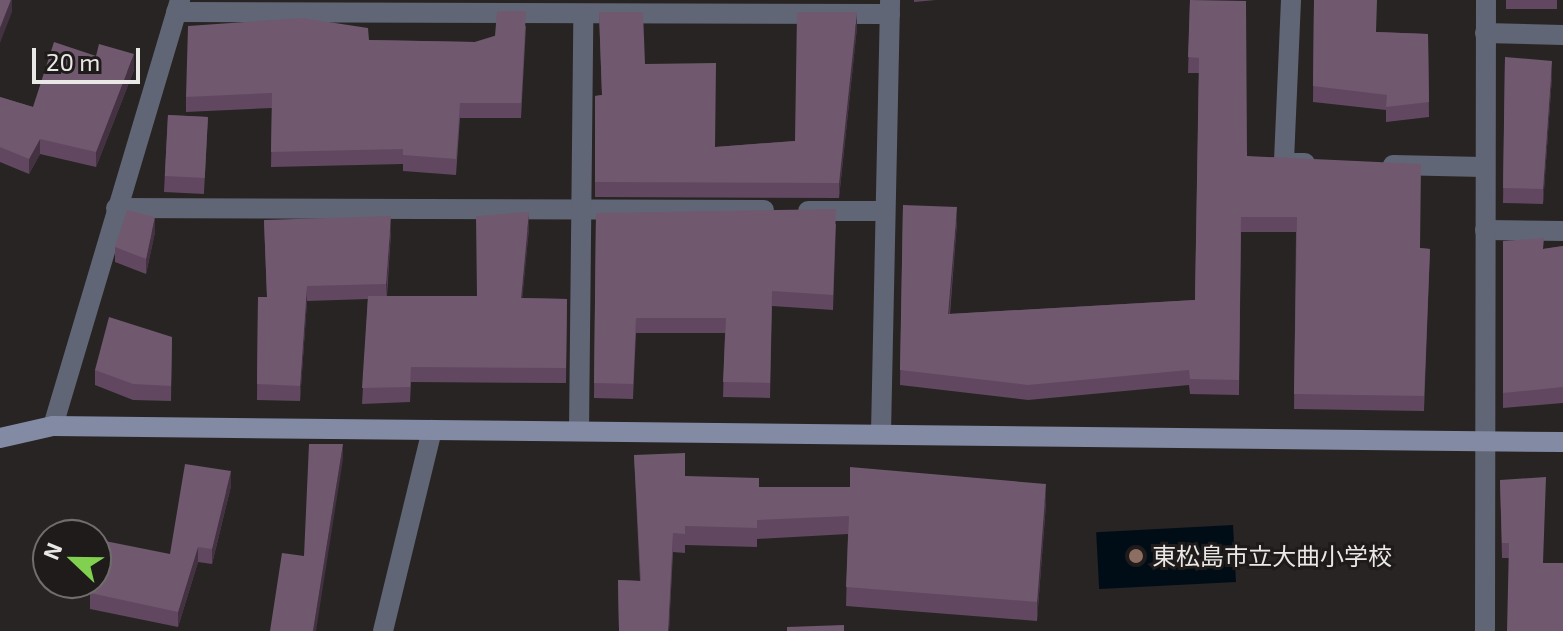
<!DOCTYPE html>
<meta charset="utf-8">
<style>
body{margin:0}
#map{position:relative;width:1563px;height:631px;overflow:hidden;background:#272423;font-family:"Exo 2","Noto Sans JP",sans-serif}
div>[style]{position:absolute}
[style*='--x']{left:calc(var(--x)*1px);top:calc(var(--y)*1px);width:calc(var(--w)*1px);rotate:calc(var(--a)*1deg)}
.water>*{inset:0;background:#000d17;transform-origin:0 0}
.street>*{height:20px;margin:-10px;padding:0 10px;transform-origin:10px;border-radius:10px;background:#616676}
.secondary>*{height:20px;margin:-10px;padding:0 10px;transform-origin:10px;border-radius:10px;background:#828aa4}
.wall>*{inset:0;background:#614760;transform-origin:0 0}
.shaded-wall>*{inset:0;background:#443242}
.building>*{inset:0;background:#70586f;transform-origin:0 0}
.dots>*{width:22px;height:22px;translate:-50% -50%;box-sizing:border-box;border:4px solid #1e1b1a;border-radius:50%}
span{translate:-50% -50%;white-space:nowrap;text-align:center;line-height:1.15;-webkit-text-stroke:6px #1e1b1a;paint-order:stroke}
.poi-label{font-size:24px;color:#eae8e7}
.left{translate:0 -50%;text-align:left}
.north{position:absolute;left:32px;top:519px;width:80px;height:80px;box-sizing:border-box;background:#1e1b1a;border:2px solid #706d6c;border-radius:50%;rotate:292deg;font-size:22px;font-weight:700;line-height:32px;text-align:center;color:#eae8e7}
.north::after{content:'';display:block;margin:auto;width:28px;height:36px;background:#82d04f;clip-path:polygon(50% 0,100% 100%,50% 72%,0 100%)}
.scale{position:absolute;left:32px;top:48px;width:108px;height:36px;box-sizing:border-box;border:4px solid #eae8e7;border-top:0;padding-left:10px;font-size:24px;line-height:28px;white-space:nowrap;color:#eae8e7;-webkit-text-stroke:6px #1e1b1a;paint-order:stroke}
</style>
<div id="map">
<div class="water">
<div style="left:1233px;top:525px;width:57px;height:137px;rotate:87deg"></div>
</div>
<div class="street">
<div style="--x:1291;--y:0;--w:163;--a:92.5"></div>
<div style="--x:1284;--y:163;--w:21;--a:0"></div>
<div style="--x:176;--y:12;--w:714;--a:0.16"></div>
<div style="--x:1485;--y:33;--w:78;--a:1.5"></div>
<div style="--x:1393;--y:165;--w:90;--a:1.3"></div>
<div style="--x:116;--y:208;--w:648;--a:0.18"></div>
<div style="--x:808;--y:211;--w:77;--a:0"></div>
<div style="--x:1485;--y:230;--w:78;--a:0.7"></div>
<div style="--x:53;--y:426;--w:445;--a:-73.4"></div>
<div style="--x:579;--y:431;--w:413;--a:-89.4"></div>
<div style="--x:881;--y:433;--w:433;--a:-88.8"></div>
<div style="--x:383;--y:631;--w:207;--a:-76.3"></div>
<div style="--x:1485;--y:631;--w:631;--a:-89.91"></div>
</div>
<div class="secondary">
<div style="--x:0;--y:438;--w:54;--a:-12.8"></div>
<div style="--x:53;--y:426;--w:1510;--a:0.61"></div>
</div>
<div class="wall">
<div style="clip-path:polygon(914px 0,936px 0,914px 2px)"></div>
<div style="clip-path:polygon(1190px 0,1247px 156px,1420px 248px,1430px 249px,1424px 411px,1294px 409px,1296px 232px,1241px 232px,1239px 395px,1190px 394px,1189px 385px,1028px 400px,900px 385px,903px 205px,957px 222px,950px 314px,1195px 300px,1199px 73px,1188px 73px)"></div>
<div style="clip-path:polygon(1314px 0,1376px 32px,1428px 34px,1429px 117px,1386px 122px,1386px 110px,1313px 102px)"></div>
<div style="left:1506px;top:0;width:51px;height:9px"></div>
<div style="clip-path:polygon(599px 12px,645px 64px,715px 147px,795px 141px,857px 27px,839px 198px,595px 197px,595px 96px,602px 95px)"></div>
<div style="clip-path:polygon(526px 26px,521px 118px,460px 118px,456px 175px,403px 171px,403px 164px,271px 167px,272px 108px,186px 112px,186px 97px,369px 40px,475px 42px)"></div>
<div style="clip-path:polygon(1505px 57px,1552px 76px,1543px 204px,1503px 203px)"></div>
<div style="clip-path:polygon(134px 70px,96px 167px,40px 154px,29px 174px,0 162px,0 97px,33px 107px)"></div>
<div style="left:168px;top:115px;width:40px;height:77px;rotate:3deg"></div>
<div style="clip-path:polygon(596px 213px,836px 224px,833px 310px,772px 306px,770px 398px,723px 397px,725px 333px,636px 333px,633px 399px,594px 398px)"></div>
<div style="clip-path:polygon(264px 220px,391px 232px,387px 296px,477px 296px,529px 228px,522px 298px,567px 299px,566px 383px,411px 382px,410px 402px,362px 404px,368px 299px,307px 301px,300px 401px,257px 400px,258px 297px,267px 297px)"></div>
<div style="clip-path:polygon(155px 232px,146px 274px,115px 262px,115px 247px)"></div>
<div style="clip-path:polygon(1503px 241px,1543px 249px,1563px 246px,1563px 403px,1503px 408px)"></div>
<div style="clip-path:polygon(172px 337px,171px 401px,133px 400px,95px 385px,95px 370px)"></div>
<div style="clip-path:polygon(634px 455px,685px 476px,759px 487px,1046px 503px,1037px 621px,846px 606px,848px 534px,757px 539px,757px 547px,685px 545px,685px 553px,673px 552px,669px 631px,619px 631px,618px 580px,640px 581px)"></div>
<div style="clip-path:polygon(1500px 480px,1543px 563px,1563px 631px,1509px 558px,1502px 558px)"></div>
<div style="clip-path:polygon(231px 486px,212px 564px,198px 562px,178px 627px,90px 609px,90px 593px,170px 554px)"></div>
</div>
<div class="shaded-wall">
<div style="clip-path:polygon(11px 0,12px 0,12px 12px,0 43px,0 28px)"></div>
<div style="clip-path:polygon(857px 12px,857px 27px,839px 198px,839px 183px)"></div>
<div style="clip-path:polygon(134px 54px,134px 70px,96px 167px,96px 152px)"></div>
<div style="clip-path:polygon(1552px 61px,1552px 76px,1543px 204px,1543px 189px)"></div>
<div style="clip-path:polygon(40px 139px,40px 154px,29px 174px,29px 159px)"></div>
<div style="clip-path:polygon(957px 207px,957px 222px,948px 329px,948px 314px)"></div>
<div style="clip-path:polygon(529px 212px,529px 228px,521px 314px,521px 298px)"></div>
<div style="clip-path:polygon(391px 216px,391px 232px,386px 299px,386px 284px)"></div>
<div style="clip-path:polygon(155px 217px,155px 232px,146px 274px,146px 259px)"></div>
<div style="clip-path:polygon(307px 286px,307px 301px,300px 401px,300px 386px)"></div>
<div style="clip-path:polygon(343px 444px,343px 459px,316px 631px,313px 631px)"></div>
<div style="clip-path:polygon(231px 471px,231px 486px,212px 564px,212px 549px)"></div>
<div style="clip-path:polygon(1046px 484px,1046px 503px,1037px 621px,1037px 602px)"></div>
<div style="clip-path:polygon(673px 533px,669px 631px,668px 631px)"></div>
<div style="clip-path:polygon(198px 547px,198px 562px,178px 627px,178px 612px)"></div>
</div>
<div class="building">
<div style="clip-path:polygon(0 0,11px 0,0 28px)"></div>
<div style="clip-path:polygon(1190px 0,1246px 1px,1247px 156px,1421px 164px,1420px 248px,1430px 249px,1424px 396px,1294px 394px,1297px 217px,1241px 217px,1239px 380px,1190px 379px,1189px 370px,1028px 385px,900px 370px,903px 205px,957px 207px,948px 314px,1195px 300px,1199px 58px,1188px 57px)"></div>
<div style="clip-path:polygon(1314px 0,1377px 0,1376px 32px,1428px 34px,1429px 102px,1386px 107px,1387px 95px,1313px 86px)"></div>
<div style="clip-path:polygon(497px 11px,526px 11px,521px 103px,460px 103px,456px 159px,403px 155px,403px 149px,271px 152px,272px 93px,186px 97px,188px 26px,302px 18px,368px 28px,369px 40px,475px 42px,495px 36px)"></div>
<div style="clip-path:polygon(599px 12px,643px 12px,645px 64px,716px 63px,715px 147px,795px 141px,797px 12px,857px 12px,839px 183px,595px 182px,595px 96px,602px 95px)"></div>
<div style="clip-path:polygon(54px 42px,96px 56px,99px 44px,134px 54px,96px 152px,40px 139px,29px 159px,0 147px,0 97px,33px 107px)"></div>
<div style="clip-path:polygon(1505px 57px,1552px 61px,1543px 189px,1503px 188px)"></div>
<div style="left:168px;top:115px;width:40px;height:61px;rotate:3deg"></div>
<div style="clip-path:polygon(836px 209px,833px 295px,772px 291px,770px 383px,723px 382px,726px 318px,636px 318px,633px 384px,594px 383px,596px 213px)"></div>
<div style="clip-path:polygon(127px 210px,155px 217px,146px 259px,115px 247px)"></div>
<div style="clip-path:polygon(529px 212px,521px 298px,567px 299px,566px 368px,411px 367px,410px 387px,362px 388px,368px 296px,477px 296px,476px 216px)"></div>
<div style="clip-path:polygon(391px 216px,386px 284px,307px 286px,300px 386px,257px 384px,258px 297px,267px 297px,264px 220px)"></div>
<div style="clip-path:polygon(1544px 238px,1543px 249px,1563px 246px,1563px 387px,1503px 393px,1503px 241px)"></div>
<div style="clip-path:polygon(109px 317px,172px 337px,171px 386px,133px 384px,95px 370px)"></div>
<div style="clip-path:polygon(309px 444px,343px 444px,313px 631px,270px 631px,282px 553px,304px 556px)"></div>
<div style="clip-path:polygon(685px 453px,685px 476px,759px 478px,759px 487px,850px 487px,850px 467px,1046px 484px,1037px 602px,846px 587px,849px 516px,757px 520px,757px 528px,685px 526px,685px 534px,673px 533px,668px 631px,619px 631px,618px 580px,641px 581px,634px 455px)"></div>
<div style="clip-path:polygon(185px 464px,231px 471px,212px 549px,198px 547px,178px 612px,90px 593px,92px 583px,96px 583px,96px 561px,100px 540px,170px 554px)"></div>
<div style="clip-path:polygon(1546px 477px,1543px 563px,1563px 563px,1563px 631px,1507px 631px,1509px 543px,1502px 543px,1500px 480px)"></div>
<div style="clip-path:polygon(844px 625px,844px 631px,787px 631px,787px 627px)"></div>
</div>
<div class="dots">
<div style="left:1136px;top:556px;background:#8d6e63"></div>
</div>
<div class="poi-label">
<span class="left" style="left:1152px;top:556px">東松島市立大曲小学校</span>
</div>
<div class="north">N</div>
<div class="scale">20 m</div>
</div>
